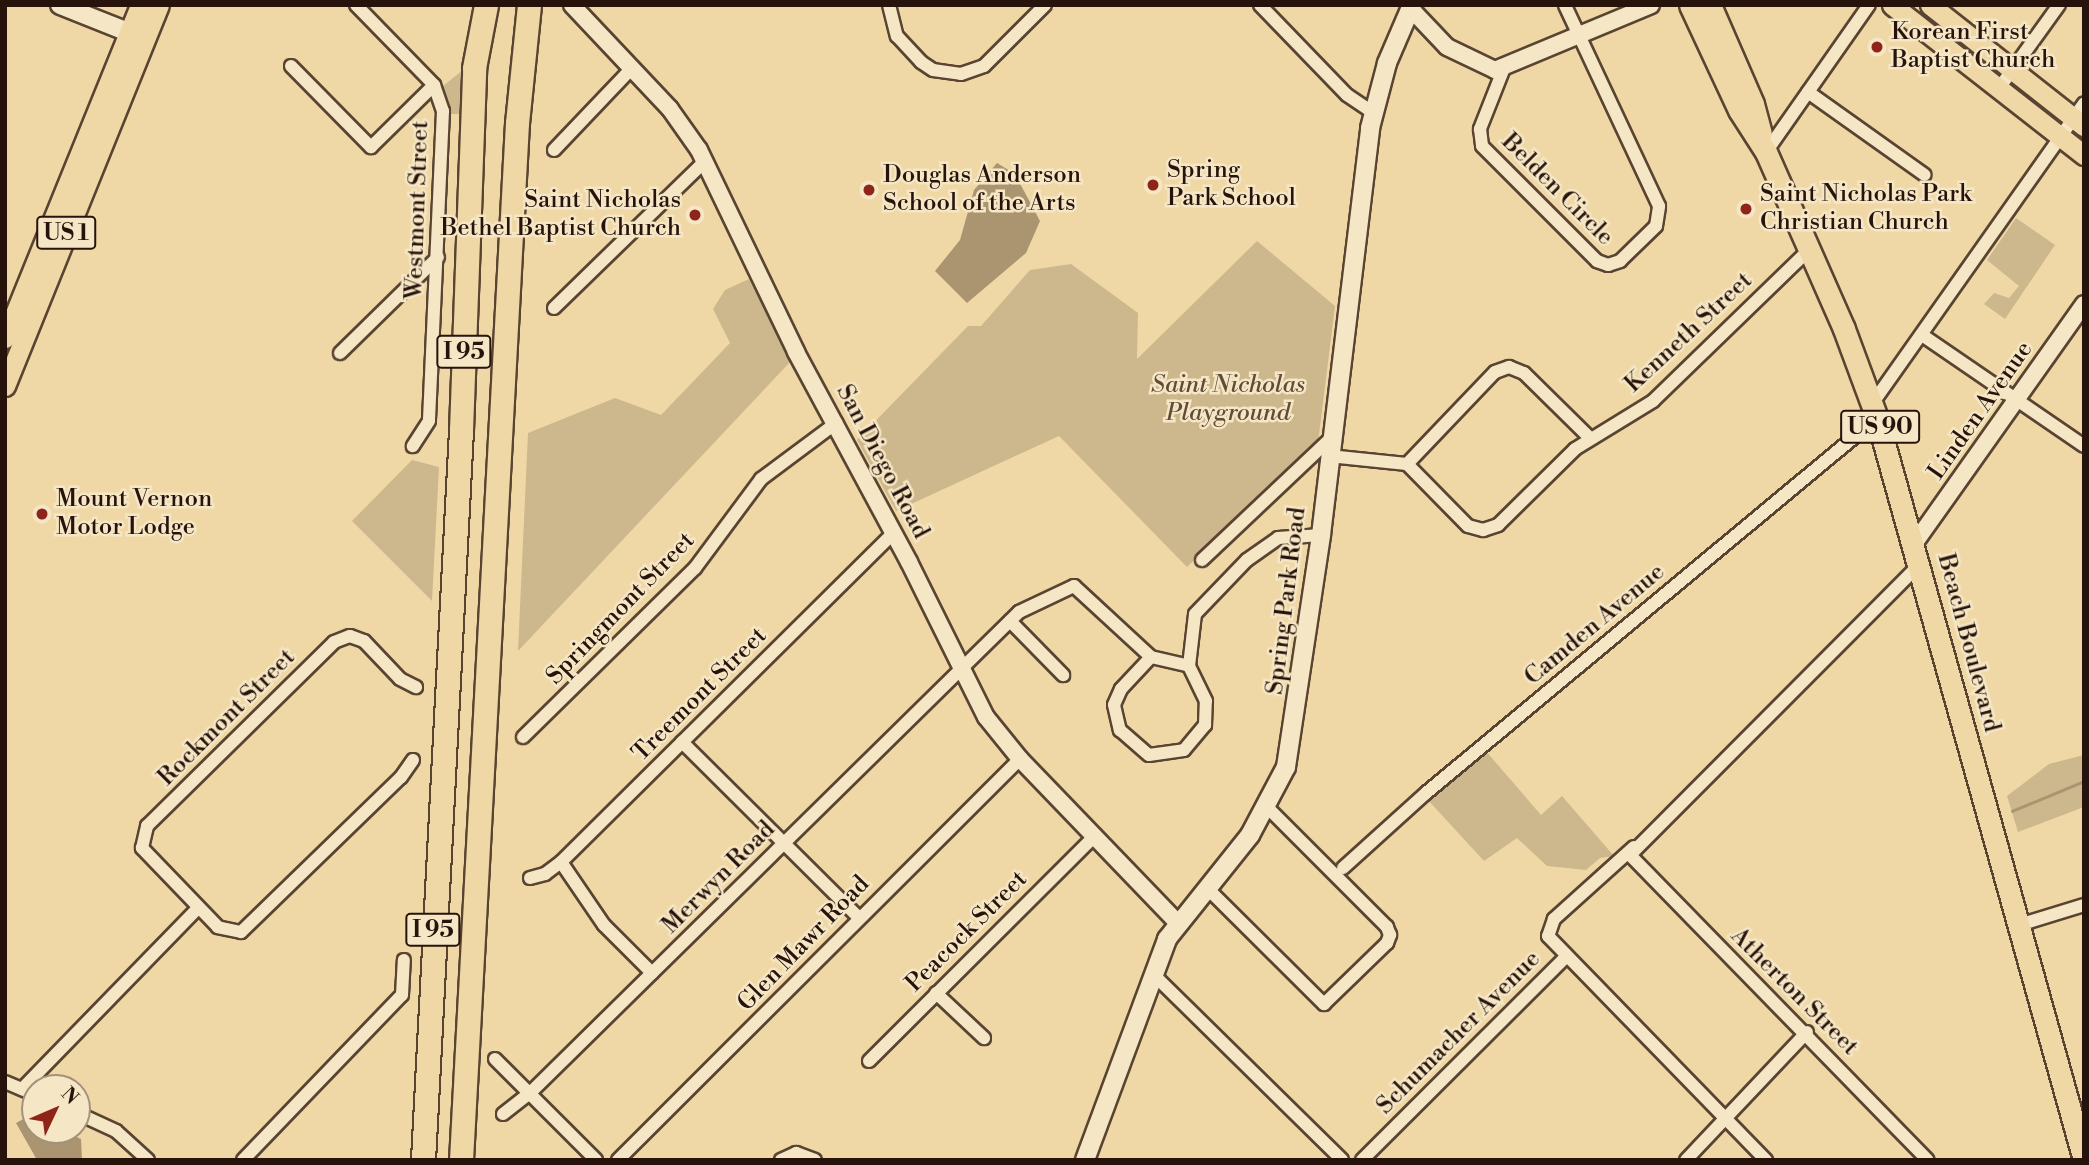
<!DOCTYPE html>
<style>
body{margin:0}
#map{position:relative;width:2089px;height:1165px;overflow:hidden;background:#efd8a6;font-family:"Libre Bodoni",serif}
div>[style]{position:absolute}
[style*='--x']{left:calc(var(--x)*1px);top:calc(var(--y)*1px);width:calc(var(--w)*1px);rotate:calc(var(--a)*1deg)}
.green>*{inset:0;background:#cdb78c}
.water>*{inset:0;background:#ab9571}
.stream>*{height:2.5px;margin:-1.25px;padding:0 1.25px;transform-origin:1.25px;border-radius:1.25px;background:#ab9571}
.roads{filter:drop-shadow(2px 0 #594432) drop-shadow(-2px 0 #594432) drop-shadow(0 2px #594432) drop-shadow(0 -2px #594432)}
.minor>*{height:12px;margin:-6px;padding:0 6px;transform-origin:6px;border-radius:6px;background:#f5e6c5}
.tertiary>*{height:16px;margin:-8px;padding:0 8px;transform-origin:8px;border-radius:8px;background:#f5e6c5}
.secondary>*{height:18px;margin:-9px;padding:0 9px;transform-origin:9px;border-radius:9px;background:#f5e6c5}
.primary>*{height:19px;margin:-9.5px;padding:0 9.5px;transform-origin:9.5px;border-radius:9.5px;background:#efd8a6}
.trunk>*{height:21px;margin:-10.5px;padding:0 10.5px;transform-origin:10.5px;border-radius:10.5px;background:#efd8a6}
.motorway>*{height:23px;margin:-11.5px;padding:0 11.5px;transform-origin:11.5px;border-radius:11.5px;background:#efd8a6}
.dots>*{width:19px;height:19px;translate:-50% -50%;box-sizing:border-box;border:4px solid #f5e6c5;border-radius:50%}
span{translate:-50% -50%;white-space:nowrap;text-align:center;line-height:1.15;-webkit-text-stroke:5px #f5e6c5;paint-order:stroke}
.shield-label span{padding:2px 5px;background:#f5e6c5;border:2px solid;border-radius:5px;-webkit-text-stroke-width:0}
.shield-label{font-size:23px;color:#27130b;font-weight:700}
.poi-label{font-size:24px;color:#27130b}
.left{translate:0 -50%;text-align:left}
.right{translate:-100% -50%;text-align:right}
.street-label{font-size:24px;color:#27130b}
.park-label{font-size:24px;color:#614c38;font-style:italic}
.frame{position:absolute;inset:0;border:7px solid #27130b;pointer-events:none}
.north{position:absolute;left:21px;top:1074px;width:70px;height:70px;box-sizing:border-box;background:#f5e6c5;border:2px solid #a3927b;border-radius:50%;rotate:46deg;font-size:19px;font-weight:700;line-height:28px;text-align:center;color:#27130b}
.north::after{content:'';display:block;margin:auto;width:24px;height:32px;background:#8f2418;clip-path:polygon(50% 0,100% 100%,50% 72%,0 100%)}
</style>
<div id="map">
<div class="green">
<div style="clip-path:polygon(463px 70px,461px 114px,449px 114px,443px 86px)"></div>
<div style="clip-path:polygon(2016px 218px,2055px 245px,2005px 319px,1984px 304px,1994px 293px,2009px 298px,2019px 286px,1987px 260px)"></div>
<div style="clip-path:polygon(1257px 241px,1335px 306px,1318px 443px,1187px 567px,1059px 436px,896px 511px,857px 440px,968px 326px,981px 326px,1030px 270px,1071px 264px,1138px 313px,1137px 359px)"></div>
<div style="clip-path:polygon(749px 279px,791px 361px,518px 651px,528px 433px,615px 398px,661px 415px,730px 343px,713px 309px,725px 290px)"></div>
<div style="clip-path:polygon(412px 460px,439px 467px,432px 601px,352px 521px)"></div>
<div style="clip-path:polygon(1485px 750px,1541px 815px,1562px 796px,1614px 856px,1600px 858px,1586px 870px,1547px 866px,1517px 838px,1484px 861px,1427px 799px)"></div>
<div style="clip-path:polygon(2084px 755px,2084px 807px,2018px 832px,2007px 796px,2049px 764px)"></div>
</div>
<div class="water">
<div style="clip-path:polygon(997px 163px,1015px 174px,1040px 221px,1026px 253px,967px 303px,935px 271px,960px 240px,974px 190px)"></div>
<div style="clip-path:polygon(25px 1118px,35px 1119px,35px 1130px,62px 1130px,81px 1139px,82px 1160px,37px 1160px,16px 1123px)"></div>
</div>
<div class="stream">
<div style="--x:2012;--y:811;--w:78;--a:-22.6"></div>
</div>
<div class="roads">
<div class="minor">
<div style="--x:356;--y:5;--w:112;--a:45.7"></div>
<div style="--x:434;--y:85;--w:28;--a:71"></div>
<div style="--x:443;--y:111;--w:310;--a:92.6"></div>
<div style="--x:429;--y:421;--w:30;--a:123"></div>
<div style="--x:889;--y:5;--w:32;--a:76"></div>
<div style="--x:897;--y:36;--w:35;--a:47"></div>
<div style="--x:921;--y:62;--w:14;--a:34"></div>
<div style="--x:933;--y:70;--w:28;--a:8"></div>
<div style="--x:961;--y:74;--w:24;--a:-19"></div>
<div style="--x:984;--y:66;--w:86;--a:-45"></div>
<div style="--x:1260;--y:5;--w:125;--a:46"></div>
<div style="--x:1347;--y:95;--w:30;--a:34"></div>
<div style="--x:291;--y:66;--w:114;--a:45.4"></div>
<div style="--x:371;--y:147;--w:88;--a:-44.5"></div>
<div style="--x:1504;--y:68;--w:66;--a:111.5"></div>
<div style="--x:1480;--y:129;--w:17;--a:83"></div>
<div style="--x:1482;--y:146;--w:163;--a:45"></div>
<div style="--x:1597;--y:261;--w:12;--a:20"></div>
<div style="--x:1608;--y:265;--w:13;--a:-18"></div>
<div style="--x:1620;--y:261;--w:50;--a:-44.2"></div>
<div style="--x:1656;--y:226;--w:20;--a:-81"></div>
<div style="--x:1659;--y:206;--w:222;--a:-115.1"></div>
<div style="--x:2000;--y:87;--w:101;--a:-54.3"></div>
<div style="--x:1808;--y:92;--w:143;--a:35.4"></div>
<div style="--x:554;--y:150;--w:113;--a:-46.4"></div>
<div style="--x:1766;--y:152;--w:179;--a:-55"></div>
<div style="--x:554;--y:308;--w:211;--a:-44.2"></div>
<div style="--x:1922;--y:335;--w:196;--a:34.4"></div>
<div style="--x:340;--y:353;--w:137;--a:-44.4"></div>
<div style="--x:1872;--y:404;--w:368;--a:-54.8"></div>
<div style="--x:1329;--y:456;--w:78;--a:5.9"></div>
<div style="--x:1407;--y:464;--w:87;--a:45.5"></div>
<div style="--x:1468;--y:526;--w:16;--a:15"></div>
<div style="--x:1483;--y:530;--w:16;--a:-18"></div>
<div style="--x:1498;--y:525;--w:108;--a:-44.6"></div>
<div style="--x:1575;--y:449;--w:92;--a:-31.6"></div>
<div style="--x:1653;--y:401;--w:219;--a:-44.1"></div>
<div style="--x:1407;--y:464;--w:127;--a:-46.3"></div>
<div style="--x:1495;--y:372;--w:15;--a:-20"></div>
<div style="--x:1509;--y:367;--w:16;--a:22"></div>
<div style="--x:1524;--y:373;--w:93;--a:44.6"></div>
<div style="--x:1202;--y:560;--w:178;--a:-43.4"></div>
<div style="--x:1919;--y:565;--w:409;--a:134.9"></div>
<div style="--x:1630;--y:855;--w:426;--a:45.7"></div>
<div style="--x:1010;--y:621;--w:76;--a:45.5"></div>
<div style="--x:1151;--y:657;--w:44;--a:133.2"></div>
<div style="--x:1121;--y:689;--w:17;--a:114"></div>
<div style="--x:1114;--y:705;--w:26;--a:77"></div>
<div style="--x:1120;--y:730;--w:38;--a:41"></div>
<div style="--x:1149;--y:755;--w:35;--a:-8"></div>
<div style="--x:1184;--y:750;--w:33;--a:-50"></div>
<div style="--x:1205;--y:725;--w:24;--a:-88"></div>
<div style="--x:1206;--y:701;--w:39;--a:-116"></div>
<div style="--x:523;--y:737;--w:241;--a:-44.5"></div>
<div style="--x:695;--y:568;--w:111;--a:-53.4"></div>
<div style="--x:761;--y:479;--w:94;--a:-36.7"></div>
<div style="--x:682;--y:742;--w:248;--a:44.8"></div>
<div style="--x:413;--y:760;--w:21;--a:125"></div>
<div style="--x:401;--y:777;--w:223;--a:135.9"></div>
<div style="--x:241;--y:932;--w:24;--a:-168"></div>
<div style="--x:218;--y:927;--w:110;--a:-133.9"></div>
<div style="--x:142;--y:848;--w:23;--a:-77"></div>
<div style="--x:147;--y:826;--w:262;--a:-44.5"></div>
<div style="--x:334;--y:642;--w:17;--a:-21"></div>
<div style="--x:350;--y:636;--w:15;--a:20"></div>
<div style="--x:364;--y:641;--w:52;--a:46.5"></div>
<div style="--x:400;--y:679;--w:18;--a:27"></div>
<div style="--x:1634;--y:847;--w:108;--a:138"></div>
<div style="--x:1554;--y:919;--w:18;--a:109"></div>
<div style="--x:1548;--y:936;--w:313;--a:45.8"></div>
<div style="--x:561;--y:862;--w:76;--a:55.7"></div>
<div style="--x:604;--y:925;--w:68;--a:45"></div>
<div style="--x:1343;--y:868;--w:112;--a:-42.1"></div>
<div style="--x:1426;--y:793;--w:587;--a:-39.74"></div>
<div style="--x:530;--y:878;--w:16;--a:-15"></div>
<div style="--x:545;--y:874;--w:20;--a:-37"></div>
<div style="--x:561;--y:862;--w:469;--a:-44.7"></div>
<div style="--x:1207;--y:888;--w:165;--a:44.8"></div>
<div style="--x:1324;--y:1004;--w:88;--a:-44.1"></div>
<div style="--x:1387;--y:943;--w:9;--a:-69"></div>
<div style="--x:1390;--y:935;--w:9;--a:-111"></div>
<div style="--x:1387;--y:927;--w:170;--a:-135"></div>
<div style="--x:2019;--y:925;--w:68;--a:-17.1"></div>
<div style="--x:1153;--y:974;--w:265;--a:44.5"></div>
<div style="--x:936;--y:993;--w:66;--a:43.2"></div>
<div style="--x:495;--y:1059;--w:143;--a:45"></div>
<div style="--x:869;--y:1061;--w:320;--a:-44.9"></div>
<div style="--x:5;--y:1082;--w:33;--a:23"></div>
<div style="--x:22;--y:1089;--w:252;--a:-45.8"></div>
<div style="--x:77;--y:1113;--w:43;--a:24.8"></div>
<div style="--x:116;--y:1131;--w:43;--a:42.2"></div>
<div style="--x:503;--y:1114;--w:34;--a:-38"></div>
<div style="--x:530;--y:1093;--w:686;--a:-44.53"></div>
<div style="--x:1019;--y:612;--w:61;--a:-25.3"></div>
<div style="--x:1074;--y:586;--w:105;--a:42.7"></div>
<div style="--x:1151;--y:657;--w:39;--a:13"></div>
<div style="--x:1189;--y:666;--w:52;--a:-83.4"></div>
<div style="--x:1195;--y:614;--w:75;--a:-46.1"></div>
<div style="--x:1247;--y:560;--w:38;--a:-35"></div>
<div style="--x:1278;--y:538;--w:43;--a:-4"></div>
<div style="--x:243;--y:1160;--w:229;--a:-46.1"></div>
<div style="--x:402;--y:995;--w:35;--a:-87"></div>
<div style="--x:618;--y:1160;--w:568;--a:-44.93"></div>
<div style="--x:781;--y:1160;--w:17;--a:-25"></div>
<div style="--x:796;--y:1153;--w:20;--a:20"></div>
<div style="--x:1362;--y:1160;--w:288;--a:-44.9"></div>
<div style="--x:1686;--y:1160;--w:176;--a:-46.6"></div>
</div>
<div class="tertiary">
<div style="--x:572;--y:5;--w:143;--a:46.7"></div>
<div style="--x:670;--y:109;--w:50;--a:54.7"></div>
<div style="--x:699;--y:150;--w:224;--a:64.3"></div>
<div style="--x:796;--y:352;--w:238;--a:61.7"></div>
<div style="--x:909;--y:562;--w:173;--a:63.6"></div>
<div style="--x:986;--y:717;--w:54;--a:51"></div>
<div style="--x:1020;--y:759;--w:226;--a:46.1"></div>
<div style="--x:1411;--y:9;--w:52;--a:46.5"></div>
<div style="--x:1447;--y:47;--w:53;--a:25.6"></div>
<div style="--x:1495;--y:70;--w:169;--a:-22.6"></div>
<div style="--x:1914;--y:544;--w:294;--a:-54.7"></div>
</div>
<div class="secondary">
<div style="--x:60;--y:5;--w:87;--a:21.6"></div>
<div style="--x:1085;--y:1160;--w:236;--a:-69.6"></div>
<div style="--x:1167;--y:939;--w:133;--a:-51.4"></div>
<div style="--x:1250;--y:835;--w:77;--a:-62.1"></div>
<div style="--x:1286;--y:767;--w:235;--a:-81.4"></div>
<div style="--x:1321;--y:535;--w:410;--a:-83.1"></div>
<div style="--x:1370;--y:128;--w:67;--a:-75.3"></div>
<div style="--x:1387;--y:63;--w:63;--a:-66.7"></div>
</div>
<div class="primary">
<div style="--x:1892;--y:5;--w:244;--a:38"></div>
<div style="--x:1930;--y:5;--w:196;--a:38.2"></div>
<div style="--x:5;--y:338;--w:359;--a:-67.9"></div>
<div style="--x:5;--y:386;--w:411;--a:-68"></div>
</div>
<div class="trunk">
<div style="--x:1690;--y:5;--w:116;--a:65"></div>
<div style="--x:1739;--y:110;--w:50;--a:57.3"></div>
<div style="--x:1766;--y:152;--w:193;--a:66.2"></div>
<div style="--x:1844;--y:329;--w:95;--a:69.7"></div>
<div style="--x:1877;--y:418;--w:770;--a:74.41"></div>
<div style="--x:1710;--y:5;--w:108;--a:66.5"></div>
<div style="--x:1753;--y:104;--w:30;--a:75"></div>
</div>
<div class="motorway">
<div style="--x:423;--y:1160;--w:731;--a:-87.02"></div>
<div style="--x:461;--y:430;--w:362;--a:-87.9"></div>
<div style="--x:474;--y:68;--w:64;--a:-79.2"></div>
<div style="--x:461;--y:1160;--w:1039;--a:-86.91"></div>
<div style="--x:517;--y:123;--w:119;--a:-84.2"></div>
</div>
</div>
<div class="dots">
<div style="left:1877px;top:47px;background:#8f2418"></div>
<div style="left:1153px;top:185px;background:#8f2418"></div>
<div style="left:869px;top:190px;background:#8f2418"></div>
<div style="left:1746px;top:209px;background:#8f2418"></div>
<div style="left:695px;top:215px;background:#8f2418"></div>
<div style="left:42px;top:514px;background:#8f2418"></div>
</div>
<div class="shield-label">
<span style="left:66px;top:233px">US 1</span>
<span style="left:464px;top:352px">I 95</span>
<span style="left:1880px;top:427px">US 90</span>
<span style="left:433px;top:930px">I 95</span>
</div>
<div class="poi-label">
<span class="left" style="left:1891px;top:47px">Korean First<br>Baptist Church</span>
<span class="left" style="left:1167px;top:185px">Spring<br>Park School</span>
<span class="left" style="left:883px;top:190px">Douglas Anderson<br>School of the Arts</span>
<span class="left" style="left:1760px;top:209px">Saint Nicholas Park<br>Christian Church</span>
<span class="right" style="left:681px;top:215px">Saint Nicholas<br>Bethel Baptist Church</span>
<span class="left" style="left:56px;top:514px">Mount Vernon<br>Motor Lodge</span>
</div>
<div class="street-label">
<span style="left:1557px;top:190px;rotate:45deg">Belden Circle</span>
<span style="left:418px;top:210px;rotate:-88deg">Westmont Street</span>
<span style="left:1689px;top:333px;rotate:-43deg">Kenneth Street</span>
<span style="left:1981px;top:411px;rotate:-55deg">Linden Avenue</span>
<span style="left:882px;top:462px;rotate:62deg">San Diego Road</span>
<span style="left:1287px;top:601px;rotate:-83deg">Spring Park Road</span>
<span style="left:621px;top:609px;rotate:-46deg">Springmont Street</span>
<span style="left:1595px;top:625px;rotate:-40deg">Camden Avenue</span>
<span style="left:1968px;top:643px;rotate:75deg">Beach Boulevard</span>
<span style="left:700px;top:695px;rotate:-45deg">Treemont Street</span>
<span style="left:227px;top:718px;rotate:-45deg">Rockmont Street</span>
<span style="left:719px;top:878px;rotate:-45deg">Merwyn Road</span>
<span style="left:967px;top:932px;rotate:-45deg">Peacock Street</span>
<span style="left:804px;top:944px;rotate:-46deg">Glen Mawr Road</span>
<span style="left:1794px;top:992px;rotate:45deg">Atherton Street</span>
<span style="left:1459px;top:1033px;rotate:-45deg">Schumacher Avenue</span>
</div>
<div class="park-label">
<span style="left:1228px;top:400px">Saint Nicholas<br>Playground</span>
</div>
<div class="frame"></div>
<div class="north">N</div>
</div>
